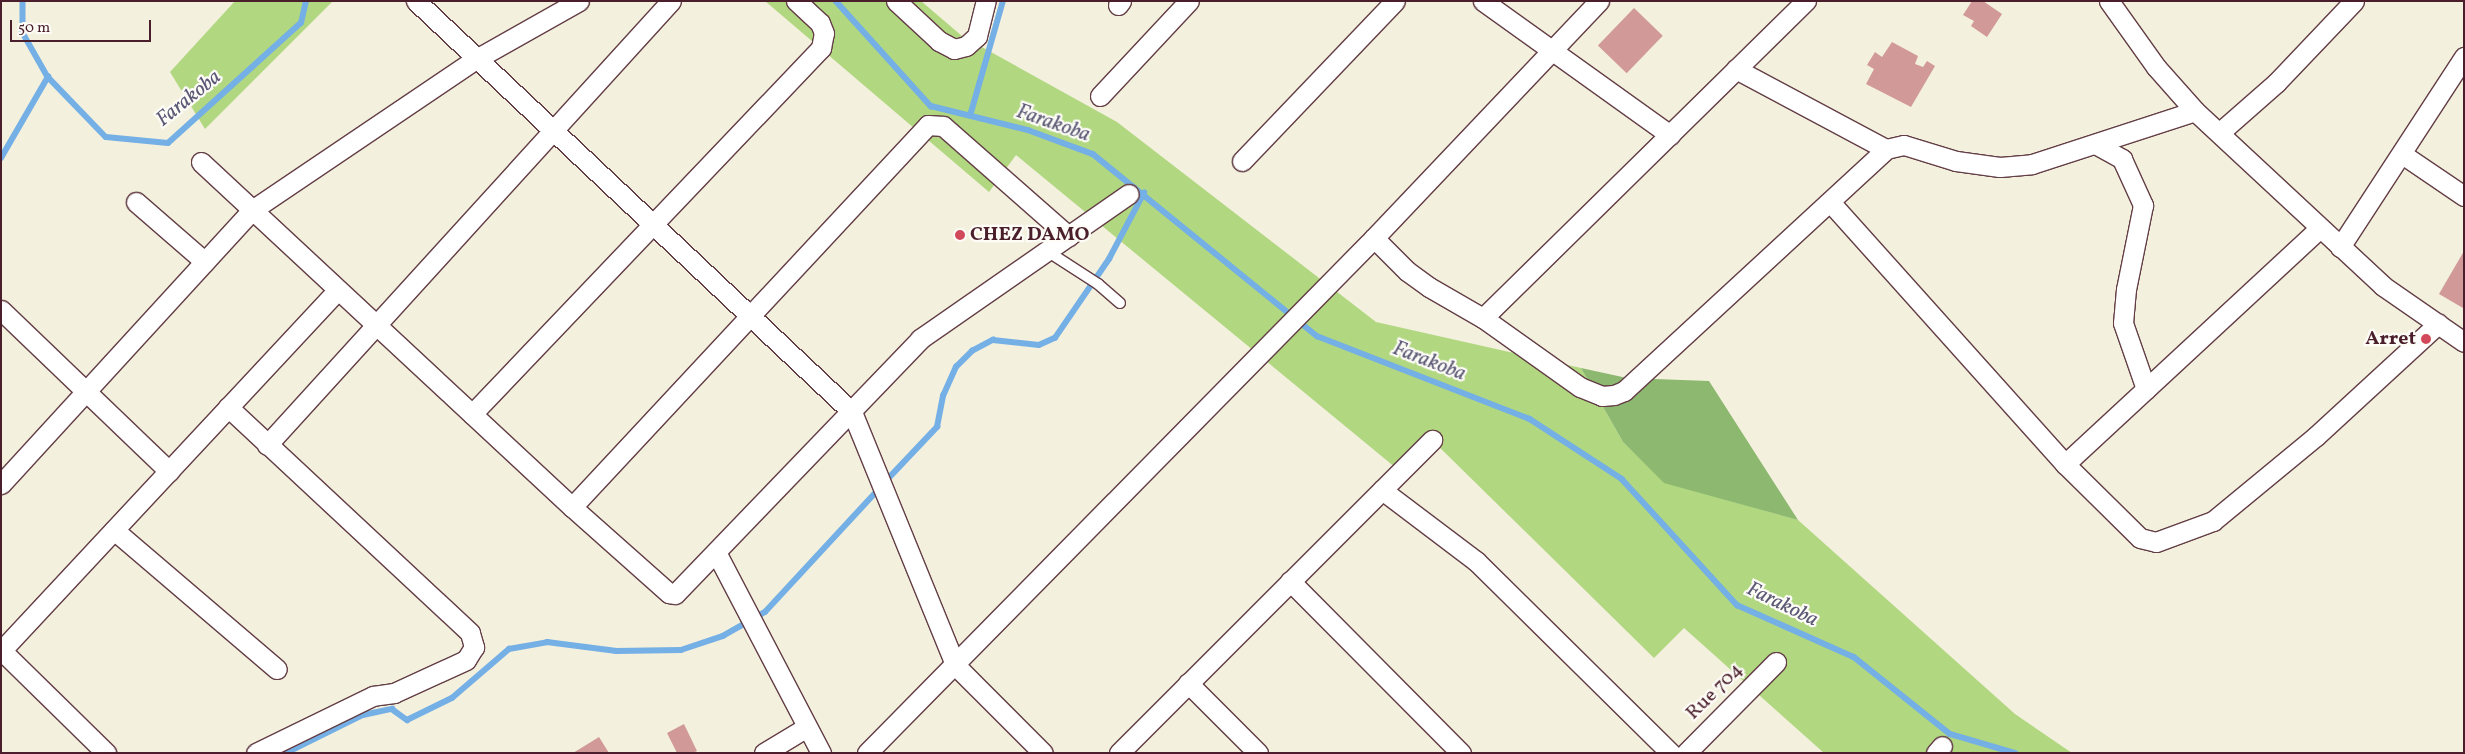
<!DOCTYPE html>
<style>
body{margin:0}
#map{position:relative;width:2465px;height:754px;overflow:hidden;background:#f3f0dd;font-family:Vollkorn,serif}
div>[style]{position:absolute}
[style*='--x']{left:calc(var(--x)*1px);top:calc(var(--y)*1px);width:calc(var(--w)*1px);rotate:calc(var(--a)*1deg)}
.green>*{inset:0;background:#b1d781}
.forest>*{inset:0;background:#8cb86f}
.stream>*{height:5.5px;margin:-2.75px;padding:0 2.75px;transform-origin:2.75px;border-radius:2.75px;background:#74afe5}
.building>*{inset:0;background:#d19a98;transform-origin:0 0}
.roads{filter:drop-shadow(1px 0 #633e46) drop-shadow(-1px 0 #633e46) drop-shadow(0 1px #633e46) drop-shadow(0 -1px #633e46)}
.lane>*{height:10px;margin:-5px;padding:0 5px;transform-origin:5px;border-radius:5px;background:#fff}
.street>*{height:19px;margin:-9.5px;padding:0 9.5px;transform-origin:9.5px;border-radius:9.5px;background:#fff}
.dots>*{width:14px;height:14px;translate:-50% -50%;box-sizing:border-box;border:2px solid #fdfcf7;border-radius:50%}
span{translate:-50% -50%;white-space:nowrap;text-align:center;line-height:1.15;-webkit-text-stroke:4.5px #fdfcf7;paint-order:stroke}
.poi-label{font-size:20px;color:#4a1f2b;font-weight:700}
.left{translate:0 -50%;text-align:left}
.right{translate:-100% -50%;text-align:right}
.street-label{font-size:20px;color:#4a1f2b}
.water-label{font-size:21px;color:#5b5975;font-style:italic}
.frame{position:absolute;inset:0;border:2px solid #4a1f2b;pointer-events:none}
.scale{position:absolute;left:10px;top:20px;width:141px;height:22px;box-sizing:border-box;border:2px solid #4a1f2b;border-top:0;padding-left:6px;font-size:15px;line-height:18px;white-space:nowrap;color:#4a1f2b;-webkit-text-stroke:4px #fdfcf7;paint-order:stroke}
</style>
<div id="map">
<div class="green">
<div style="clip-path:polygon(235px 1px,333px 1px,205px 129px,170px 72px)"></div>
<div style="clip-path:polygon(765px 1px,921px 1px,962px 36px,1117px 122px,1376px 322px,1581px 368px,1623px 442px,1664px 482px,1798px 520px,2015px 714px,2072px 753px,1824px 753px,1684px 628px,1654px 658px,1431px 439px,1396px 468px,1016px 155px,989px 192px)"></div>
</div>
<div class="forest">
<div style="clip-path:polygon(1581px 368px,1627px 378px,1709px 381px,1798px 520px,1664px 483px,1623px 442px)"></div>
</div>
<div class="stream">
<div style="--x:23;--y:1;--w:32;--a:90"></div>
<div style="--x:23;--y:33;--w:51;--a:60.4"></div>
<div style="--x:48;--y:77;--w:83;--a:46"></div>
<div style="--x:106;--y:137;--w:62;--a:5.5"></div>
<div style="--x:168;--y:143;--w:179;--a:-42.1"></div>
<div style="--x:301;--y:23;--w:23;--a:-77"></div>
<div style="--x:836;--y:1;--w:142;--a:47.9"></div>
<div style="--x:931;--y:106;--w:100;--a:13.9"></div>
<div style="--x:1028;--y:130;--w:69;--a:20.3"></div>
<div style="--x:1093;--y:154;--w:289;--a:39.1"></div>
<div style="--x:1317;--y:336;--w:229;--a:21.3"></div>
<div style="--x:1530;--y:419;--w:110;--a:33.1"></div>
<div style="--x:1622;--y:479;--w:171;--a:47.6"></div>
<div style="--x:1737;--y:605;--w:128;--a:24"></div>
<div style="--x:1854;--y:657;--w:123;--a:38.7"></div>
<div style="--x:1950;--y:734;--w:68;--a:16.3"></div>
<div style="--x:970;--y:116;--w:120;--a:-74"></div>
<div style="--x:1;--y:158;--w:94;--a:-59.9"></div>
<div style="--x:885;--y:482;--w:76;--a:-46.6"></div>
<div style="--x:937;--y:427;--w:32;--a:-79"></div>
<div style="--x:943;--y:396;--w:32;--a:-66"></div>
<div style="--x:956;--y:367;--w:23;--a:-45"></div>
<div style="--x:972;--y:351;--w:24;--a:-28"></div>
<div style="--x:993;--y:340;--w:46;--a:6.2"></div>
<div style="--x:1039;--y:345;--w:17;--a:-24"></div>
<div style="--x:1055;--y:338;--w:96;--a:-55.6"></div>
<div style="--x:1109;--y:259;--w:75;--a:-62.1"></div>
<div style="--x:286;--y:753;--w:86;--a:-26.3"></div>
<div style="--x:363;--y:715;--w:30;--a:-12"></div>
<div style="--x:392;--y:709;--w:19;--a:36"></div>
<div style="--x:407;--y:720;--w:50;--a:-26.1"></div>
<div style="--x:452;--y:698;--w:75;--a:-40.7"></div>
<div style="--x:509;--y:649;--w:39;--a:-10"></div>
<div style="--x:547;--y:642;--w:70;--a:7.4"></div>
<div style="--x:616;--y:651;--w:65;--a:-0.9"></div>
<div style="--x:681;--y:650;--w:44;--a:-18.4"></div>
<div style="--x:723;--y:636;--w:48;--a:-29.7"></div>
<div style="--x:765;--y:612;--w:168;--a:-47.2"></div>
</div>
<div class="building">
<div style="clip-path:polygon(1972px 1px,1983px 1px,2002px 14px,1987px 37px,1971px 26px,1974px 21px,1963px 15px)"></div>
<div style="left:1634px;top:8px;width:40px;height:52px;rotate:44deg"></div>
<div style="clip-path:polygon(1892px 42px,1918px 56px,1915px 64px,1923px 67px,1927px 61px,1935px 66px,1911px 107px,1866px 84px,1874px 69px,1867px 65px,1875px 52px,1882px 57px)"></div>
<div style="clip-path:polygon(2464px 251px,2464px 306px,2463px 308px,2439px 294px)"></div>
<div style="clip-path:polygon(684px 724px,697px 751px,693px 753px,677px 753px,667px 733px)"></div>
<div style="clip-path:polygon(599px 737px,609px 753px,573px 753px)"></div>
</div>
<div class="roads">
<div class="lane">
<div style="--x:1047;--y:251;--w:61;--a:32.9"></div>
<div style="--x:1098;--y:284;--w:29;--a:41"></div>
</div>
<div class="street">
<div style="--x:416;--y:1;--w:599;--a:43.31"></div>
<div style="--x:852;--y:412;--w:273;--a:67.8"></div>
<div style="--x:955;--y:665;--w:124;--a:45"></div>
<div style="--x:896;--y:1;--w:59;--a:42.9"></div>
<div style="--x:939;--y:41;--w:17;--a:28"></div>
<div style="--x:954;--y:49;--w:12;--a:-14"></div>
<div style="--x:966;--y:46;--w:15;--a:-42"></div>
<div style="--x:977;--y:36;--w:36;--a:-76"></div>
<div style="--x:1483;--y:1;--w:230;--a:35.6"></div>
<div style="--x:2109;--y:1;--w:81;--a:54.5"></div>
<div style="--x:2156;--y:67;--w:59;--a:48.4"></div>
<div style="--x:2195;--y:111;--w:257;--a:42.9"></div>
<div style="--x:2383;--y:286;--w:98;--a:34.7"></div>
<div style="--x:1118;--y:5;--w:5;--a:-53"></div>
<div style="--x:1736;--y:69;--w:170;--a:28.1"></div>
<div style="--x:1100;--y:96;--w:130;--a:-46.9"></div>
<div style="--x:2219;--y:133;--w:76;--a:-41.3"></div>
<div style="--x:2276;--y:83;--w:113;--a:-46.4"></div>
<div style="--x:2097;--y:145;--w:29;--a:29"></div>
<div style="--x:2122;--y:159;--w:51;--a:65.5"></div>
<div style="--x:2143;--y:205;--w:86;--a:101.4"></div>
<div style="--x:2126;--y:289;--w:34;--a:95"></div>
<div style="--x:2123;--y:323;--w:70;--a:70.8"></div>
<div style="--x:2402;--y:154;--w:75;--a:34.1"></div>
<div style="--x:1242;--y:161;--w:221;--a:-46.3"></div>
<div style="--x:201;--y:162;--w:507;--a:42.92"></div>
<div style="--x:572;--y:507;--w:130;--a:41.6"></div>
<div style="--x:669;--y:593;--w:6;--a:9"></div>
<div style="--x:675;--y:594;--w:354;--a:-46.1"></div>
<div style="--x:920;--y:339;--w:254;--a:-34.8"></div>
<div style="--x:136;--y:202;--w:91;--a:41"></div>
<div style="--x:1830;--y:202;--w:352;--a:48.1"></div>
<div style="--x:2065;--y:464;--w:105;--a:44.6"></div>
<div style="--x:2140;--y:538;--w:16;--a:14"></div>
<div style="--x:2156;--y:542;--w:61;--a:-20.2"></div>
<div style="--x:2213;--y:521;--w:134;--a:-39.5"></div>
<div style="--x:2316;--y:436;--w:166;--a:-42.6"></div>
<div style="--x:1374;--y:238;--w:47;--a:45"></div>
<div style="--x:1407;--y:271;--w:27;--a:36"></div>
<div style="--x:1429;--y:287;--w:62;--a:29.9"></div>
<div style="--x:1483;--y:318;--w:119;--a:35.4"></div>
<div style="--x:1580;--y:387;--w:24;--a:22"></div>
<div style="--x:1602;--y:396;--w:12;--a:-5"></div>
<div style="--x:1614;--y:395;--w:11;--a:-22"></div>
<div style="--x:1624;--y:391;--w:357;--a:-42.7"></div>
<div style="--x:1886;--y:149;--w:18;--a:-13"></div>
<div style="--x:1904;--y:145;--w:54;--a:17.1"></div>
<div style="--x:1956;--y:161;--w:44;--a:7.8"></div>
<div style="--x:2000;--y:167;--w:32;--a:-5"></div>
<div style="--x:2032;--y:164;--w:171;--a:-18"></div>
<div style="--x:2340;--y:247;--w:227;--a:-56.9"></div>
<div style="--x:1;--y:310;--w:233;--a:43.8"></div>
<div style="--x:1483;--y:318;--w:453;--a:-44.5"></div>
<div style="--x:228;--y:407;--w:331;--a:43"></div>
<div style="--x:470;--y:633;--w:15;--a:74"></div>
<div style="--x:474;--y:647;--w:15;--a:122"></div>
<div style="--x:466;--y:660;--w:79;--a:155.4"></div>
<div style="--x:394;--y:693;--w:21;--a:172"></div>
<div style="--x:373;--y:696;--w:130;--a:154"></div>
<div style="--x:472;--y:414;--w:506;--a:-46.36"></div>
<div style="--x:821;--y:48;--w:15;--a:-79"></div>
<div style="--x:824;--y:33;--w:11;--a:-112"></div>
<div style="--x:820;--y:23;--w:33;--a:-137"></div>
<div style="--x:267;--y:445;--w:600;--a:-47.7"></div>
<div style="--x:2065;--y:464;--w:347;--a:-42.8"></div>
<div style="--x:1;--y:484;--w:372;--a:-47.5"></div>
<div style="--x:252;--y:210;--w:270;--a:-34"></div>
<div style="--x:476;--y:59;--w:118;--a:-29.4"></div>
<div style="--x:1382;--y:490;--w:118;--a:37.1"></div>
<div style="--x:1476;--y:561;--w:274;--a:44.6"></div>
<div style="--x:572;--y:507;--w:522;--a:-47.02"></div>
<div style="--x:928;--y:125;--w:15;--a:4"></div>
<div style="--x:943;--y:126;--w:167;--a:41.3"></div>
<div style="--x:114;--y:530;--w:214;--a:40.5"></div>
<div style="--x:717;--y:554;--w:225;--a:62.4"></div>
<div style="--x:1290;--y:581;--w:243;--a:45.2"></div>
<div style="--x:1;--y:651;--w:494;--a:-47"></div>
<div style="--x:2;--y:651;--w:146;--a:44.4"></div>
<div style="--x:1188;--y:683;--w:99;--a:45"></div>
<div style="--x:764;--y:753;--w:50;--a:-31.2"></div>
<div style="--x:867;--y:753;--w:723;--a:-45.45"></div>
<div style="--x:1374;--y:238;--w:327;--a:-46.5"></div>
<div style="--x:1119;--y:753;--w:443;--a:-45"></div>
<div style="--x:1686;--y:753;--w:128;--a:-45.3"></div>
<div style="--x:1936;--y:753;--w:9;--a:-49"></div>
</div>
</div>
<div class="dots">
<div style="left:960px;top:235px;background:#d1495b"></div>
<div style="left:2426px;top:339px;background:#d1495b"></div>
</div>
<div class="poi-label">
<span class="left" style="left:970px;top:235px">CHEZ DAMO</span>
<span class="right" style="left:2416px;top:339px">Arret</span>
</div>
<div class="street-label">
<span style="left:1715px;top:692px;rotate:-45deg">Rue 704</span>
</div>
<div class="water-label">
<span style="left:189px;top:99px;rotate:-39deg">Farakoba</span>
<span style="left:1053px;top:124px;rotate:19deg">Farakoba</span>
<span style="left:1429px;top:362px;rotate:21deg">Farakoba</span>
<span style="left:1782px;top:605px;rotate:26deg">Farakoba</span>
</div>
<div class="frame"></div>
<div class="scale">50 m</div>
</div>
